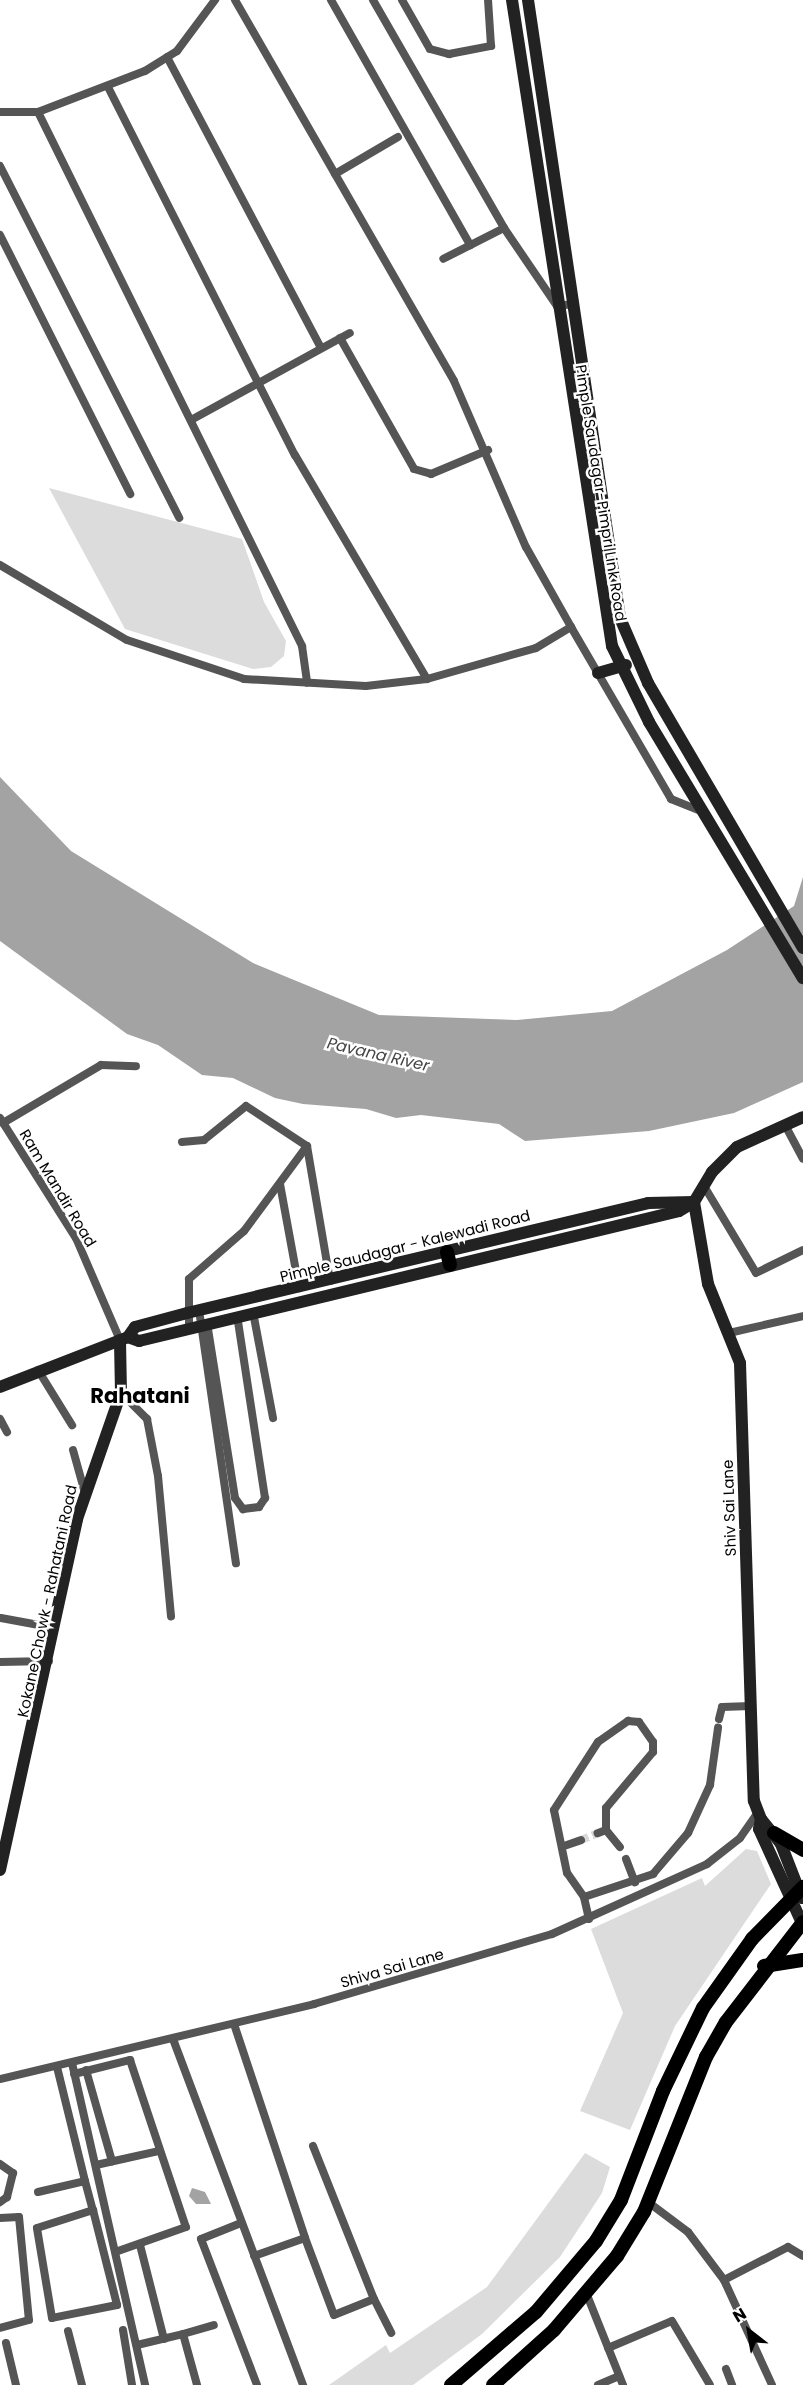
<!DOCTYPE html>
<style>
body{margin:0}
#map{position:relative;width:803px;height:2385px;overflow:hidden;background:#fff;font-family:Poppins,sans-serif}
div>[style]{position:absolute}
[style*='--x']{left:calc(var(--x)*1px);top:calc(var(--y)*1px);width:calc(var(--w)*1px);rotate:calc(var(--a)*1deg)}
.green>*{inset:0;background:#dcdcdc}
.water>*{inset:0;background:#a3a3a3}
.street-tunnel>*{height:8px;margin-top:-4px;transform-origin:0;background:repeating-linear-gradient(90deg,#d9d9d9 0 8px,transparent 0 12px)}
.street>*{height:8px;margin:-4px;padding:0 4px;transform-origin:4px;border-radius:4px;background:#555}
.secondary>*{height:12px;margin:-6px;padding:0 6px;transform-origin:6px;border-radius:6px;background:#222}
.primary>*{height:14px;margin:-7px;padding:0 7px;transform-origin:7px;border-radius:7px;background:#000}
span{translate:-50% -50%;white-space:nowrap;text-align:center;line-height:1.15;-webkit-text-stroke:5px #fff;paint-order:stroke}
.street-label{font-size:15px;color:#000}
.water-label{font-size:16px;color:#444;font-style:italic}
.district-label{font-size:21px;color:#000;font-weight:700}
.north{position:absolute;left:719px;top:2301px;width:60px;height:60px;-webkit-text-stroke:4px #fff;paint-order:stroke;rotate:329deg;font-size:16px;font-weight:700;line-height:24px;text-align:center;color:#000}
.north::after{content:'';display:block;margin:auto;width:21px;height:27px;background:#000;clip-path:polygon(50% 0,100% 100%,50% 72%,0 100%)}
</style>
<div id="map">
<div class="green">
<div style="clip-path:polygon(49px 488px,242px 539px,264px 602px,286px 641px,284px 656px,271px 667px,253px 669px,125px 629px)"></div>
<div style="clip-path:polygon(746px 1849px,757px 1851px,771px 1884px,675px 2026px,630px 2130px,580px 2111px,623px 2013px,591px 1929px,702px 1878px,705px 1886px)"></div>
<div style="clip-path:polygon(585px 2153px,610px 2167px,602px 2193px,560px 2257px,482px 2334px,413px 2385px,329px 2385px,386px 2345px,390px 2353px,487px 2287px)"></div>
</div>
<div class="water">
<div style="clip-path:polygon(0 777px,71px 851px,253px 963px,379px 1015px,517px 1020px,612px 1011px,727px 950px,794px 906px,803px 877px,803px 1082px,734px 1113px,649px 1131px,525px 1141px,499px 1124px,421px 1115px,396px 1118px,366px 1109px,303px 1104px,275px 1098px,233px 1078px,202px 1075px,158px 1045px,127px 1034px,0 941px)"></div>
<div style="clip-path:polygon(192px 2188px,205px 2192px,211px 2204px,196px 2204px,189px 2196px)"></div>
</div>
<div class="street-tunnel">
<div style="--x:581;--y:1840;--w:18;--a:-22"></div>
</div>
<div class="street">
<div style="--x:235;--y:0;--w:439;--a:60.1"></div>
<div style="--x:454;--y:381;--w:181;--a:66.6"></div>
<div style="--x:526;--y:547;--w:92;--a:60.6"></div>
<div style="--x:571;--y:627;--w:199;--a:59.8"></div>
<div style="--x:671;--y:799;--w:35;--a:22"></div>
<div style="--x:331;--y:0;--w:282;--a:60.4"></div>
<div style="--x:373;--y:0;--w:263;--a:60.1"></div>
<div style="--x:504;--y:228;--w:68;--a:153.1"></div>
<div style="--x:402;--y:0;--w:56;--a:60.3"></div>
<div style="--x:430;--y:49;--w:20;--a:15"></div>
<div style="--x:449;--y:54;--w:43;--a:-10.8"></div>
<div style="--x:491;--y:46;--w:46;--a:-93.7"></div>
<div style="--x:167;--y:57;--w:329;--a:62.1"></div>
<div style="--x:109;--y:89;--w:411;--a:63.1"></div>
<div style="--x:295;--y:455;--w:260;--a:59.5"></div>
<div style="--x:0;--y:112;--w:38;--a:0"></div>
<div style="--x:38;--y:112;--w:115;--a:-21"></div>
<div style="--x:145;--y:71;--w:38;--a:-32"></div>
<div style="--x:177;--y:51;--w:64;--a:-53.3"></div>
<div style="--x:38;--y:112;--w:596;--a:63.69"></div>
<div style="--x:302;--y:646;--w:37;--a:82"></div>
<div style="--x:0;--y:166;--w:395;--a:63"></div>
<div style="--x:335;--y:174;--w:73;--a:-30.4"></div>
<div style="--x:504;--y:228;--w:94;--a:55.8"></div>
<div style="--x:557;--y:306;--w:16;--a:-7"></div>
<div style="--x:0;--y:235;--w:290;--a:63.3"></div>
<div style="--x:340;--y:338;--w:150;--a:60.5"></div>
<div style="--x:414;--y:469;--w:18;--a:16"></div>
<div style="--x:431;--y:474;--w:62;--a:-22.8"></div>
<div style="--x:191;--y:420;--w:181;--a:-28.7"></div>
<div style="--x:0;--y:565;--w:147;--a:30.6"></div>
<div style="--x:127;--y:640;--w:123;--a:18.4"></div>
<div style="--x:244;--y:679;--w:122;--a:3.3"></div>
<div style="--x:366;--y:686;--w:61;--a:-6.5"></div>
<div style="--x:427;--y:679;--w:113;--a:-15.9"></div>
<div style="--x:536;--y:648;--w:41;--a:-31"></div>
<div style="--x:0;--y:1118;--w:142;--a:57.7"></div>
<div style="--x:76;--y:1238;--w:111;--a:66.7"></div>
<div style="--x:3;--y:1123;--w:114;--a:-30.6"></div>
<div style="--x:101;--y:1065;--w:35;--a:2"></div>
<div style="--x:785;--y:1125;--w:38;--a:62"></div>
<div style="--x:182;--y:1142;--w:22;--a:-5"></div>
<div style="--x:204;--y:1140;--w:54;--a:-39"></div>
<div style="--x:246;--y:1106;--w:73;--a:33.3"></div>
<div style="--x:307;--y:1146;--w:106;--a:126.5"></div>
<div style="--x:244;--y:1231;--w:73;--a:138.9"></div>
<div style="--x:189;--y:1279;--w:48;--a:90"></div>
<div style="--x:307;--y:1146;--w:137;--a:80.3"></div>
<div style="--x:280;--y:1184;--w:106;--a:79.6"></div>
<div style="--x:704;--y:1186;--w:101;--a:59.1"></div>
<div style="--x:756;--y:1273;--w:52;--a:-26.1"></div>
<div style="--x:199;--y:1310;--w:256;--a:81.7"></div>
<div style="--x:253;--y:1312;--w:108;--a:79.3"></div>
<div style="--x:207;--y:1323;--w:177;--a:80.9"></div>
<div style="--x:235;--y:1498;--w:14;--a:54"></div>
<div style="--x:243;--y:1509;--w:16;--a:-7"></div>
<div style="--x:259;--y:1507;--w:11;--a:-56"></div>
<div style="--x:265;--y:1498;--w:184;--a:-98.7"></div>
<div style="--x:729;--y:1333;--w:76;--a:-12.9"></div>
<div style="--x:38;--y:1370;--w:65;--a:58.3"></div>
<div style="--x:121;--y:1393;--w:37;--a:45"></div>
<div style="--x:147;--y:1419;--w:58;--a:79.1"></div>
<div style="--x:158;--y:1476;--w:141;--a:84.7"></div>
<div style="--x:0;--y:1419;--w:15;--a:62"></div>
<div style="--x:73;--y:1450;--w:45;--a:74.4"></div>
<div style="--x:1;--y:1618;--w:55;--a:10.5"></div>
<div style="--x:0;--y:1662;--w:49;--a:-1.2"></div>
<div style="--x:719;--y:1719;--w:12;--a:-76"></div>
<div style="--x:722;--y:1707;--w:29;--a:-2"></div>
<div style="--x:606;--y:1830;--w:22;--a:51"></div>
<div style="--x:564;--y:1846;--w:18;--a:-19"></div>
<div style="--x:626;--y:1859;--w:25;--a:69"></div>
<div style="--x:584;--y:1897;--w:73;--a:-18.4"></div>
<div style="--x:653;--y:1874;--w:54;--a:-49.5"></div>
<div style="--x:688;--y:1833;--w:53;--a:-65.4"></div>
<div style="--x:710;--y:1785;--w:58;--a:-82"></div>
<div style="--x:589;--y:1919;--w:23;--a:-103"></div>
<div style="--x:584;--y:1897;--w:29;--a:-125"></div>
<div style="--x:567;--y:1873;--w:64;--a:-101.7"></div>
<div style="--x:554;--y:1810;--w:81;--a:-57.1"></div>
<div style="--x:598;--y:1742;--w:37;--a:-35"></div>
<div style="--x:628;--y:1721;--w:11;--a:5"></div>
<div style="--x:639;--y:1722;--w:24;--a:55"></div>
<div style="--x:653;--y:1742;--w:10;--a:90"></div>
<div style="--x:653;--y:1752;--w:73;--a:130"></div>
<div style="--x:606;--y:1808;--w:22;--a:90"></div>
<div style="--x:606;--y:1830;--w:9;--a:159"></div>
<div style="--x:234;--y:2024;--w:225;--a:71.6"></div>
<div style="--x:305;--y:2238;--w:54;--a:160.6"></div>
<div style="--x:173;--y:2039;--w:370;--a:69.4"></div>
<div style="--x:72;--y:2063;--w:330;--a:77.2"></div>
<div style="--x:57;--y:2067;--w:117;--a:76.2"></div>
<div style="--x:85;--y:2181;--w:30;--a:75"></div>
<div style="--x:93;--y:2210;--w:98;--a:75.8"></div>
<div style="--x:117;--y:2305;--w:66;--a:168.7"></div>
<div style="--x:52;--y:2318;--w:91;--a:-99.5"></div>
<div style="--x:37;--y:2228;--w:59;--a:-17.8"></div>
<div style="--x:86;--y:2070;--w:95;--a:74.1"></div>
<div style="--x:74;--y:2074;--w:58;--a:-14"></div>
<div style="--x:130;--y:2060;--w:176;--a:71.5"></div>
<div style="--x:186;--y:2227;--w:72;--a:160.6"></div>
<div style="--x:0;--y:2079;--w:323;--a:-13.4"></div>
<div style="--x:314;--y:2004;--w:248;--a:-16.4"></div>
<div style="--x:552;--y:1934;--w:170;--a:-24.3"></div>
<div style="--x:707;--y:1864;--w:42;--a:-38.2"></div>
<div style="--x:740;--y:1838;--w:32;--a:-55"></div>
<div style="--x:313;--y:2146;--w:165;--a:68.3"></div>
<div style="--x:0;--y:2164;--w:16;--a:35"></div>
<div style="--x:13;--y:2173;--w:25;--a:104"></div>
<div style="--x:7;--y:2197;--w:9;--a:144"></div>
<div style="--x:96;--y:2165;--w:65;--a:-12.5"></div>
<div style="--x:38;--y:2192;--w:48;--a:-13.2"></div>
<div style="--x:648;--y:2202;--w:50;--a:36.9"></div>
<div style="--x:688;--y:2232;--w:60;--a:53.1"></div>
<div style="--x:724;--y:2280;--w:115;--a:65.4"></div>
<div style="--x:0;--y:2218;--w:19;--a:-3"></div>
<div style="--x:19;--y:2217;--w:103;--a:84.5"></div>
<div style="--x:29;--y:2320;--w:30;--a:165"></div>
<div style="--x:241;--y:2223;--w:43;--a:158.2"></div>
<div style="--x:201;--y:2239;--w:156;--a:69"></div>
<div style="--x:305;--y:2238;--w:82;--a:69.4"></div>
<div style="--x:334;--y:2315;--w:43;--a:-21.8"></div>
<div style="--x:374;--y:2299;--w:38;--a:63"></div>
<div style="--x:140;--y:2245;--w:97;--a:75.7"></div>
<div style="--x:724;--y:2280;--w:72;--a:-27.3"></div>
<div style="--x:788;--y:2247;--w:17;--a:31"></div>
<div style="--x:587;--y:2295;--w:97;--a:68.2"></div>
<div style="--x:123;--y:2330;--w:56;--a:80.7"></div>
<div style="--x:68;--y:2331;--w:56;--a:75.5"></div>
<div style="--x:183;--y:2334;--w:32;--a:-16"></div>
<div style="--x:6;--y:2343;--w:43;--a:76.6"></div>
<div style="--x:137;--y:2345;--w:47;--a:-13.4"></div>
<div style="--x:183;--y:2334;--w:53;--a:74.6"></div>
<div style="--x:608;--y:2348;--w:69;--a:-22.9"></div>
<div style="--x:672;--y:2321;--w:74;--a:59.3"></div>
<div style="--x:726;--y:2369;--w:17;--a:69"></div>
<div style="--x:598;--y:2385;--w:23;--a:-23"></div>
</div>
<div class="secondary">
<div style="--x:512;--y:0;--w:654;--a:81.2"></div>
<div style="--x:612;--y:646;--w:85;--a:64"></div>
<div style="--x:649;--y:722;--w:299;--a:59"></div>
<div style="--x:528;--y:0;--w:625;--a:81.53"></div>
<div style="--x:620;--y:618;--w:71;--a:66.7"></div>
<div style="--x:648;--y:683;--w:307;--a:59.7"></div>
<div style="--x:598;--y:673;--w:29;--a:-16"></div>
<div style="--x:694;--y:1202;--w:83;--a:80.3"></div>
<div style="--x:708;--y:1284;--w:85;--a:67.9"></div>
<div style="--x:740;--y:1363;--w:438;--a:88.2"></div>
<div style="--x:754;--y:1801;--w:19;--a:69"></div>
<div style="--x:128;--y:1337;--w:12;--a:20"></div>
<div style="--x:139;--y:1341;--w:555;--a:-13.54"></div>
<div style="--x:679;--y:1211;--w:17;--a:-31"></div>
<div style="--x:694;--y:1202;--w:35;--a:-59"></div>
<div style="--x:712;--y:1172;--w:35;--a:-45"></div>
<div style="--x:737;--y:1147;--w:72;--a:-24.4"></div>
<div style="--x:0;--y:1387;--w:137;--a:-21.3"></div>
<div style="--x:128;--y:1337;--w:12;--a:-55"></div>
<div style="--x:135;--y:1327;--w:54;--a:-15.1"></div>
<div style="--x:187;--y:1313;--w:474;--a:-13.4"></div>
<div style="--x:648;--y:1203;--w:46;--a:-1.2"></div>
<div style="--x:761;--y:1819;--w:10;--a:101"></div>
<div style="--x:759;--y:1829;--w:106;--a:65.4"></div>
<div style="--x:761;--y:1819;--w:32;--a:51"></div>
<div style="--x:781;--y:1844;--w:58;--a:68.7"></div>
<div style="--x:0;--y:1870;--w:359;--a:-77.6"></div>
<div style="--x:77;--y:1519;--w:133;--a:-70.8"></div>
<div style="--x:121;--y:1393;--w:53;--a:-91.1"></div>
</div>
<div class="primary">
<div style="--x:447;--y:1252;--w:13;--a:77"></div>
<div style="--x:774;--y:1833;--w:34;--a:30"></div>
<div style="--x:764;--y:1966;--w:39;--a:-9"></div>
<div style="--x:451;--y:2385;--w:112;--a:-40.7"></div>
<div style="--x:536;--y:2312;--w:93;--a:-49.8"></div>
<div style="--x:596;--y:2241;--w:48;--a:-58.6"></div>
<div style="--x:621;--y:2200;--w:117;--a:-68.9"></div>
<div style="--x:663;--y:2091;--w:92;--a:-64.3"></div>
<div style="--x:703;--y:2008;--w:85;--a:-54.6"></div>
<div style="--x:752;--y:1939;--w:73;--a:-45.6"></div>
<div style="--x:493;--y:2385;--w:82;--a:-42"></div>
<div style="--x:554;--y:2330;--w:97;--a:-49.6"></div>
<div style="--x:617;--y:2256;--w:52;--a:-58.5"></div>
<div style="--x:644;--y:2212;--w:167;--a:-68.2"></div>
<div style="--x:706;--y:2057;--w:40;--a:-60.3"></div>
<div style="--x:726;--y:2022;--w:126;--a:-52.4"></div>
</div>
<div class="street-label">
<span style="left:601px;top:493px;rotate:81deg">Pimple Saudagar-Pimpri Link Road</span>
<span style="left:58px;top:1188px;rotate:59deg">Ram Mandir Road</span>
<span style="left:405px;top:1246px;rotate:-14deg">Pimple Saudagar - Kalewadi Road</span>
<span style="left:729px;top:1508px;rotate:-92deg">Shiv Sai Lane</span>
<span style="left:47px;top:1601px;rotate:-78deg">Kokane Chowk - Rahatani Road</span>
<span style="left:392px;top:1968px;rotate:-16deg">Shiva Sai Lane</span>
</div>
<div class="water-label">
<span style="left:378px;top:1055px;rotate:13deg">Pavana River</span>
</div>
<div class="district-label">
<span style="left:140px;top:1396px">Rahatani</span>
</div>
<div class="north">N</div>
</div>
